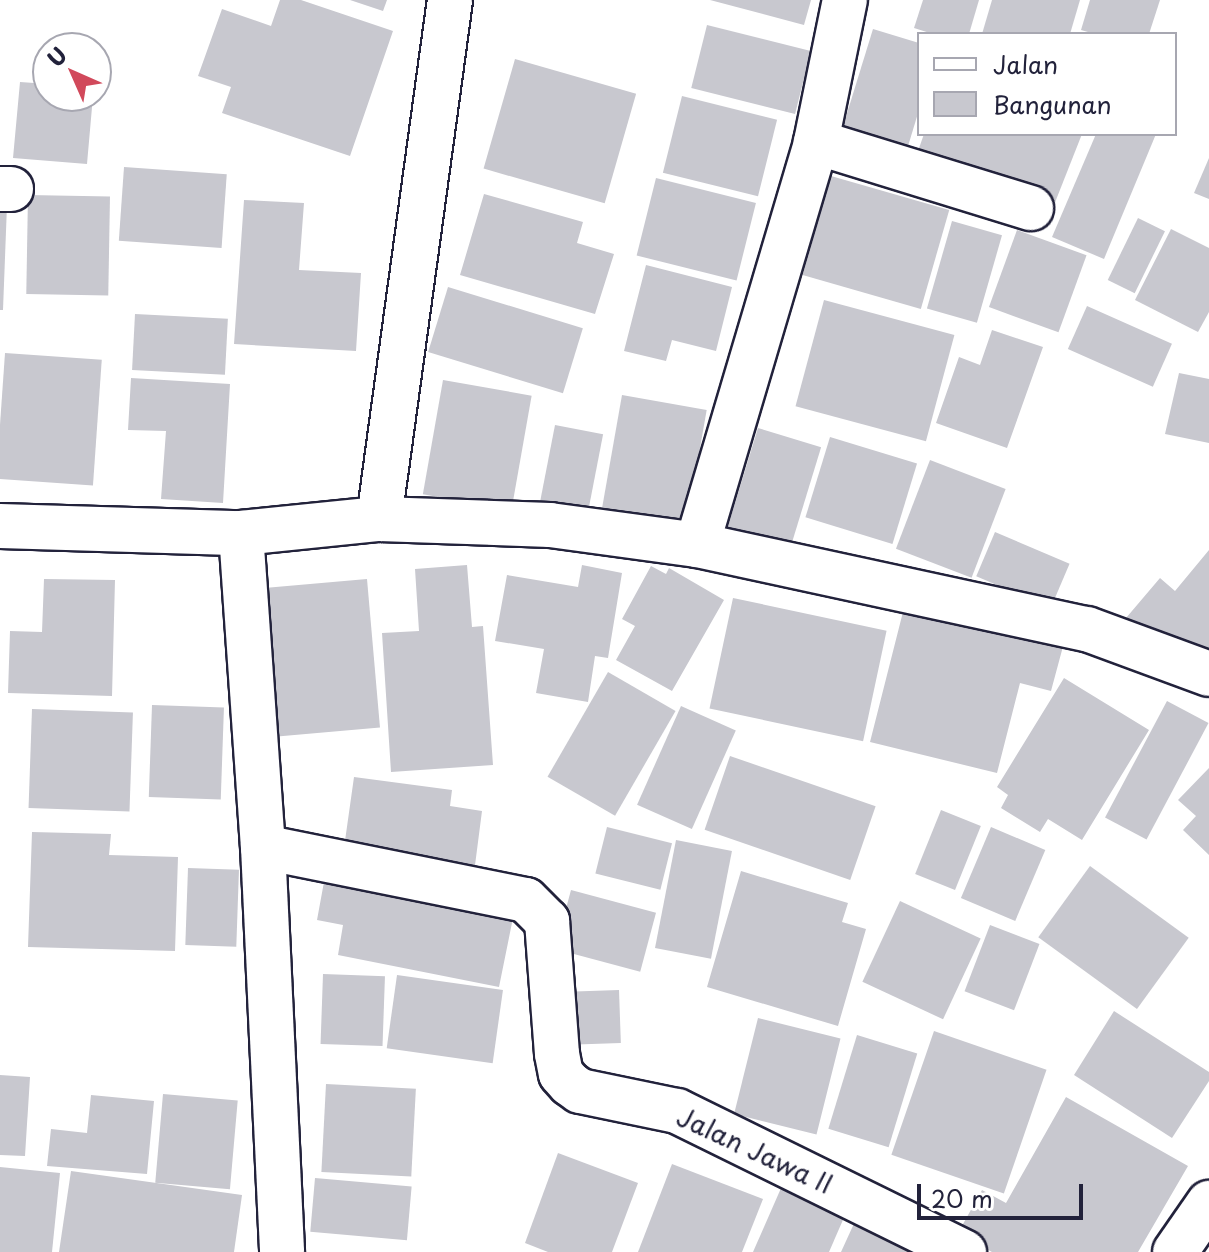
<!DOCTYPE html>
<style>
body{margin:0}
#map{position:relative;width:1209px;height:1252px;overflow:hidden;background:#fff;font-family:"Playpen Sans",sans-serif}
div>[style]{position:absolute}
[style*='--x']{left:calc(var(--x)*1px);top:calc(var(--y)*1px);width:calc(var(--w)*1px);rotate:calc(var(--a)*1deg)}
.building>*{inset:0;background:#c8c8cf;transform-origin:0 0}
.roads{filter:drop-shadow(2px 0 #22223b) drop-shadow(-2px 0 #22223b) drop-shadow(0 2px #22223b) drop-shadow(0 -2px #22223b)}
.minor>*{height:44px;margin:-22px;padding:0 22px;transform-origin:22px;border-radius:22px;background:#fff}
span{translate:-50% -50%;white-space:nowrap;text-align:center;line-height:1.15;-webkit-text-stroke:6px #fff;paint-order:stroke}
.street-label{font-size:26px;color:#22223b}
.legend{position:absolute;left:917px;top:32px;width:260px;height:104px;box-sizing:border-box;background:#fff;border:2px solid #a7a7b1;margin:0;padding:10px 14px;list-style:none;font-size:24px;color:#22223b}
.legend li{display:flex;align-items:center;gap:16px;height:40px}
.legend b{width:40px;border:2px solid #a7a7b1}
.north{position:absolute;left:32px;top:32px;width:80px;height:80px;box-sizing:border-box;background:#fff;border:2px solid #a7a7b1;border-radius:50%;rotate:315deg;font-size:22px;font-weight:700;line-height:32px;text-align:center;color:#22223b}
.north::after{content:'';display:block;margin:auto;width:28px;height:36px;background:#d1495b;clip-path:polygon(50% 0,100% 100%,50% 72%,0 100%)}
.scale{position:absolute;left:917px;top:1184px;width:166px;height:36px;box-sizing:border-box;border:4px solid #22223b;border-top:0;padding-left:10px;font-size:24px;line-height:28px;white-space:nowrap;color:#22223b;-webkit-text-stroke:6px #fff;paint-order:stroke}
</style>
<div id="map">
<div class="building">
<div style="clip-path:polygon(280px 0,301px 0,393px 31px,350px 156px,222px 113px,231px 87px,198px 76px,222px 9px,271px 26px)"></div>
<div style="clip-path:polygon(350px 0,387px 0,383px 11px)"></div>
<div style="clip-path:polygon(710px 0,811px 0,804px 25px)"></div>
<div style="clip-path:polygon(923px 0,979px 0,969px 34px,933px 34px,914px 28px)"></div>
<div style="clip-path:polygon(992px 0,1080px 0,1070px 34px,982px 34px)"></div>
<div style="clip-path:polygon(1090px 0,1160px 0,1149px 34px,1095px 34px,1081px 30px)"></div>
<div style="left:707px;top:25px;width:107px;height:65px;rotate:14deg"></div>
<div style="clip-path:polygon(873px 29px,919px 43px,919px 110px,905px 156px,840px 136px)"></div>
<div style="left:515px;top:59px;width:126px;height:114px;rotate:16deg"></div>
<div style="clip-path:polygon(20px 82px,48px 84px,48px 96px,93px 96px,87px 164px,13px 158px)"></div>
<div style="left:682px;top:96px;width:98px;height:79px;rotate:14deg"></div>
<div style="clip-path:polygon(924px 134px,1082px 134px,1054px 205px,918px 151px)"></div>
<div style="clip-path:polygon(1096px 134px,1156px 134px,1104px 259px,1052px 237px)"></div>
<div style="clip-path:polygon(1209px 158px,1209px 199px,1194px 193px)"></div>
<div style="left:124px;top:167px;width:103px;height:74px;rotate:4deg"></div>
<div style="left:831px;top:176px;width:123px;height:103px;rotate:16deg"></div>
<div style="left:656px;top:178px;width:103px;height:80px;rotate:14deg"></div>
<div style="clip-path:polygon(484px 194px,583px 222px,577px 243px,614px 254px,595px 314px,460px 275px)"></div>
<div style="left:28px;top:195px;width:82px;height:99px;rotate:1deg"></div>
<div style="clip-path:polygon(244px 200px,304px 203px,299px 270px,361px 273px,356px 351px,234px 344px)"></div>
<div style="clip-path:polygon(0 205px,7px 205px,3px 310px,0 310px)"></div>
<div style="left:1138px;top:218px;width:30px;height:69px;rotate:26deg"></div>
<div style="left:952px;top:221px;width:52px;height:91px;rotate:16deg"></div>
<div style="clip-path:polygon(1171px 229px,1209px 248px,1209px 312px,1198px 332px,1135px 300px)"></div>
<div style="left:1017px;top:230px;width:74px;height:82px;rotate:20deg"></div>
<div style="clip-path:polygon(646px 265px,732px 287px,716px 351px,672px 340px,666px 361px,624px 351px)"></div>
<div style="left:448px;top:287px;width:141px;height:68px;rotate:17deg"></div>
<div style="left:824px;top:300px;width:135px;height:110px;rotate:15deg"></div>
<div style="left:1087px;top:306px;width:93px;height:47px;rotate:24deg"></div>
<div style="left:135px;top:314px;width:93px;height:56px;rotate:3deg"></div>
<div style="clip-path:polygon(992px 330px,1043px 347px,1007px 448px,936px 423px,959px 357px,980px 365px)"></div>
<div style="left:5px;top:353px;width:97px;height:126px;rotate:4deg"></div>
<div style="clip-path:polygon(1179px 373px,1209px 379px,1209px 443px,1165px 434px)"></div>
<div style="clip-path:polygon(131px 378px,230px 384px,223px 503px,161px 499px,166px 431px,128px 430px)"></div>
<div style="left:443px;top:380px;width:90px;height:116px;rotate:10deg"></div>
<div style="left:622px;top:395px;width:86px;height:124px;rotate:10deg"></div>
<div style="left:555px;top:425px;width:49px;height:83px;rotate:11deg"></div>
<div style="left:758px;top:428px;width:66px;height:108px;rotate:17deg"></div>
<div style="left:830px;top:437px;width:91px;height:84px;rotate:17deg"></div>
<div style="left:930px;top:460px;width:81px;height:95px;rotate:21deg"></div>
<div style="left:995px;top:532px;width:81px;height:48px;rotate:23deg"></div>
<div style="clip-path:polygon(1209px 550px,1209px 652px,1203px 659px,1175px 636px,1163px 650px,1126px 618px,1160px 578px,1175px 591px)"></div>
<div style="clip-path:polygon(467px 565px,472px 627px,483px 626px,493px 765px,391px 772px,382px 633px,419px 631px,415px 569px)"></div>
<div style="clip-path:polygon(582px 565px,622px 573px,608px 658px,595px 656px,588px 702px,536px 693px,544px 649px,495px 641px,507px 575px,578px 587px)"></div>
<div style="clip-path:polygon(651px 566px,666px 574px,669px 568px,724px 600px,672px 691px,616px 660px,635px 626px,622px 619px)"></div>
<div style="clip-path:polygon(44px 579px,115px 580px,112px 696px,8px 693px,10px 631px,42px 632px)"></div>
<div style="left:367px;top:579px;width:149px;height:103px;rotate:85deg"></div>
<div style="left:733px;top:598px;width:157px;height:113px;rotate:12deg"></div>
<div style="clip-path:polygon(906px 600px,1065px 639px,1051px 691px,1020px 683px,997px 773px,870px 742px)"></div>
<div style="left:608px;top:672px;width:78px;height:121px;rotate:30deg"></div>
<div style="clip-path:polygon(1064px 678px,1149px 730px,1082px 840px,1048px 819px,1040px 832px,1001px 808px,1008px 795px,997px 787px)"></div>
<div style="left:1167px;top:701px;width:47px;height:132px;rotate:28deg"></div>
<div style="left:152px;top:705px;width:72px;height:92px;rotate:2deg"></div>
<div style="left:681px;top:706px;width:60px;height:108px;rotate:24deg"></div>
<div style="left:32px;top:709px;width:101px;height:99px;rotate:2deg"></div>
<div style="left:730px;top:756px;width:154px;height:78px;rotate:19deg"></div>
<div style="clip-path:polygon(1209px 768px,1209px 855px,1183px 830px,1196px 816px,1178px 800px)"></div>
<div style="clip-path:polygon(354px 777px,452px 790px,450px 806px,482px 811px,474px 873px,343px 855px)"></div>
<div style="left:941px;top:810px;width:43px;height:69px;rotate:22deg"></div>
<div style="left:607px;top:827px;width:67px;height:48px;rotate:14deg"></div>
<div style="left:991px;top:827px;width:59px;height:77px;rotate:23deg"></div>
<div style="clip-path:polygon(32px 832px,111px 834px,109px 855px,178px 857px,175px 951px,28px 947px)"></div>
<div style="left:676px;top:840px;width:57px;height:110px;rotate:11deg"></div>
<div style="left:1090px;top:866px;width:122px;height:88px;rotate:36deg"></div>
<div style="left:188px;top:868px;width:51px;height:77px;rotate:2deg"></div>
<div style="clip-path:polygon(326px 871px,515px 908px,499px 987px,338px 955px,343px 925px,317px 920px)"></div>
<div style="clip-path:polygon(741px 871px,848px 903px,842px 922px,866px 929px,838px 1026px,707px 987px)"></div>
<div style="left:571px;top:890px;width:88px;height:61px;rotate:15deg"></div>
<div style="left:900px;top:901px;width:89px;height:89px;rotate:25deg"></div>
<div style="left:990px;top:925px;width:53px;height:71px;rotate:21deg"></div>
<div style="left:323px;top:974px;width:62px;height:70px;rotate:2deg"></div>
<div style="left:397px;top:975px;width:107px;height:74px;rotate:8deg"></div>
<div style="left:619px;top:990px;width:53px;height:59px;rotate:88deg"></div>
<div style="clip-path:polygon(1114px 1011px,1209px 1072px,1209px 1081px,1172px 1138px,1074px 1075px)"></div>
<div style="left:758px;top:1018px;width:85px;height:99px;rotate:14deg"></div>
<div style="left:934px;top:1031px;width:119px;height:131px;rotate:19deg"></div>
<div style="left:857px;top:1035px;width:63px;height:98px;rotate:17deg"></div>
<div style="clip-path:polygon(0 1075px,30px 1077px,25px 1156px,0 1155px)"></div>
<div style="left:326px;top:1084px;width:90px;height:88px;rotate:3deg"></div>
<div style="left:163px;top:1094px;width:75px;height:89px;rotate:5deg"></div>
<div style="clip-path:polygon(91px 1095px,154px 1101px,147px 1174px,47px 1166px,51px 1129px,87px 1133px)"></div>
<div style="clip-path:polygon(1066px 1097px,1188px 1166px,1138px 1252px,992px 1252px,958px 1233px,982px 1190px,1006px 1203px)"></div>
<div style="clip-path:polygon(558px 1153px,638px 1183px,612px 1252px,548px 1252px,525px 1243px)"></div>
<div style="clip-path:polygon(672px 1164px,763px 1199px,742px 1252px,638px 1252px)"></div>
<div style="clip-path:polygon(0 1167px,60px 1173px,52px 1252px,0 1252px)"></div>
<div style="clip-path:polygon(71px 1171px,242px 1195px,234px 1252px,59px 1252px)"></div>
<div style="left:315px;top:1178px;width:97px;height:54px;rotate:5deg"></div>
<div style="clip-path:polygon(785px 1179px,849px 1206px,829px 1252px,753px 1252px)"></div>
<div style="clip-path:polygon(857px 1217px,913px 1240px,908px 1252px,841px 1252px)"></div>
</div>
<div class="roads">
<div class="minor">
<div style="--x:816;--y:142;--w:225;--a:17.1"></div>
<div style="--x:0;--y:189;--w:11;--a:0"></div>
<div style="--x:379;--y:519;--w:524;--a:-82.21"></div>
<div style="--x:0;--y:526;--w:241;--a:1.7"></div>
<div style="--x:241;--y:533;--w:139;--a:-5.8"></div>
<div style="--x:379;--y:519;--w:171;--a:2"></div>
<div style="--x:550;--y:525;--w:148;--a:7.7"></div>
<div style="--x:697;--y:545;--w:399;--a:12.2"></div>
<div style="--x:1087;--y:629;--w:130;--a:20.2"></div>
<div style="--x:241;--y:533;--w:315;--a:86"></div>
<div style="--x:263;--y:847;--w:405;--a:87.3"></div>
<div style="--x:697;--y:545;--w:420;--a:-73.5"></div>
<div style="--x:816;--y:142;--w:145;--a:-78.5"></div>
<div style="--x:263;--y:847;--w:268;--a:11.4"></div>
<div style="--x:526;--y:900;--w:30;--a:45"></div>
<div style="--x:547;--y:921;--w:133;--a:85.7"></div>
<div style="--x:557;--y:1054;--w:20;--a:79"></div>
<div style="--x:561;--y:1074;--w:13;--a:48"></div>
<div style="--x:570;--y:1084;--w:12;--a:35"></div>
<div style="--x:580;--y:1091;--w:99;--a:11.7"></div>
<div style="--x:677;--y:1111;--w:320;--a:26.2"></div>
<div style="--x:1175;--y:1252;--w:60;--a:-55.2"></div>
</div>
</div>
<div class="street-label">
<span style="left:755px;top:1150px;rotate:25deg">Jalan Jawa II</span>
</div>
<ul class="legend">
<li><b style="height:10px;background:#fff"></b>Jalan</li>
<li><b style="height:22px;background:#c8c8cf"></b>Bangunan</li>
</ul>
<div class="north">U</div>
<div class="scale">20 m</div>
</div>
